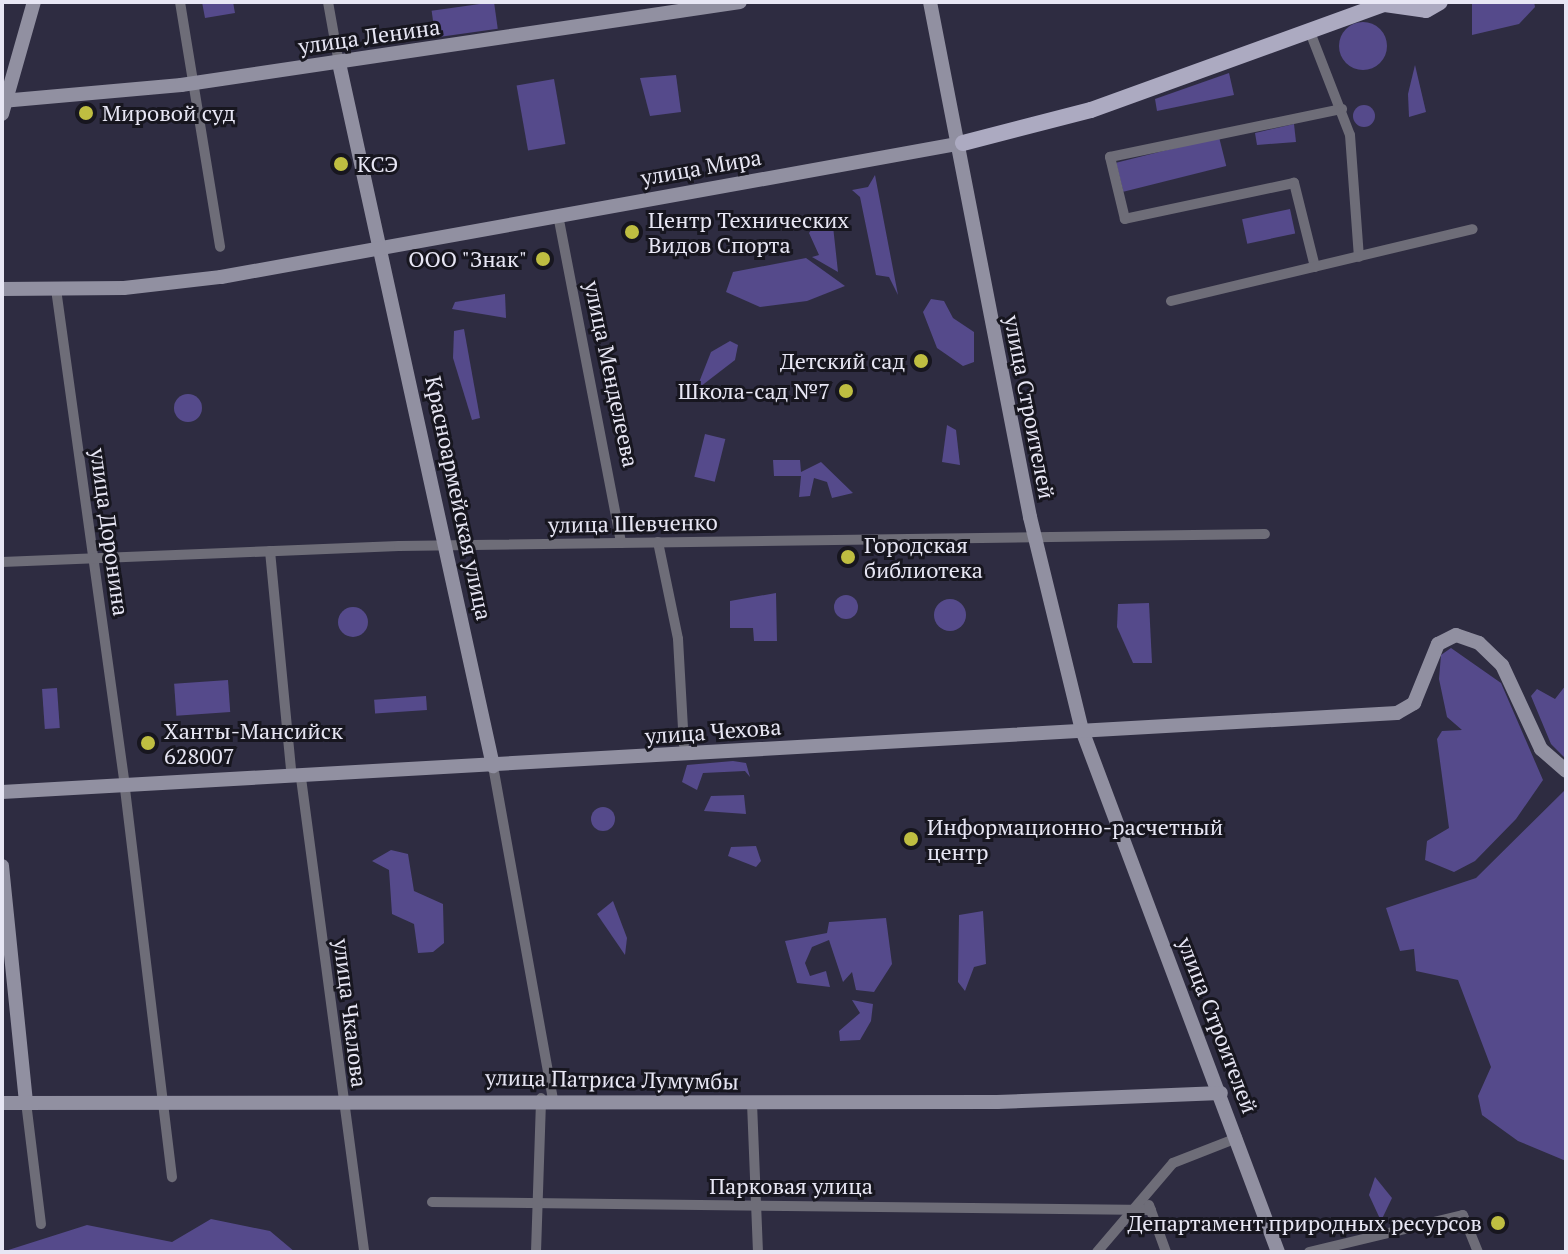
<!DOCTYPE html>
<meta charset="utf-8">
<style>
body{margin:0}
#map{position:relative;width:1568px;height:1254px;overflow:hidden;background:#2e2c41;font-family:"PT Serif",serif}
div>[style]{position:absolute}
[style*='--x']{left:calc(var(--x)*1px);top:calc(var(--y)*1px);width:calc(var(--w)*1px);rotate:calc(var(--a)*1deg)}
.green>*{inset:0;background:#554a8b;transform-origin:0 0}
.round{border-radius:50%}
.street>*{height:10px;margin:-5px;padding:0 5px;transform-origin:5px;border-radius:5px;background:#6e6d78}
.secondary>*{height:14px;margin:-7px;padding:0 7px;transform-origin:7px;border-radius:7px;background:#9190a1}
.primary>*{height:16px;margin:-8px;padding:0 8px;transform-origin:8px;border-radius:8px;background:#acaac1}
.dots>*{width:22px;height:22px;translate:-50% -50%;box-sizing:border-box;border:4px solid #17161f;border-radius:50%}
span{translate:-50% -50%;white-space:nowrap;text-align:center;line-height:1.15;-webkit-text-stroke:6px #17161f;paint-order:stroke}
.street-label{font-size:22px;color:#e7e6f4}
.poi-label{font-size:22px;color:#e7e6f4}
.left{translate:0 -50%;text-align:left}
.right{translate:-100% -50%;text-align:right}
.frame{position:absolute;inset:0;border:4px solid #e7e6f4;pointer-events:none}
</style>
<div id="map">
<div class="green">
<div style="clip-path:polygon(202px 2px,233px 2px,235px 13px,205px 18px)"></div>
<div style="left:494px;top:2px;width:27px;height:63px;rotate:82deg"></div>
<div style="clip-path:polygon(1472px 2px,1534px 2px,1535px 7px,1519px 24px,1472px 35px)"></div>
<div class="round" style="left:1339px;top:22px;width:48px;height:48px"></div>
<div style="clip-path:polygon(1415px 65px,1426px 112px,1409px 117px,1408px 94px)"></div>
<div style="clip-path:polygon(1229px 73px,1234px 95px,1157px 111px,1155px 99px)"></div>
<div style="clip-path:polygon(676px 75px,681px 112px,650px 116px,640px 78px)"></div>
<div style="left:554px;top:79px;width:66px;height:38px;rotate:80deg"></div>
<div class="round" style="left:1353px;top:105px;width:22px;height:22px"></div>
<div style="clip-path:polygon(1294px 124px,1296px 142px,1257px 145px,1255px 133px)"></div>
<div style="left:1219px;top:137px;width:30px;height:106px;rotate:76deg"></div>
<div style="clip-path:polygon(875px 175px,898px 295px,889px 277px,876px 275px,860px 197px,852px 190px,868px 187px)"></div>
<div style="left:1290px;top:209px;width:25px;height:49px;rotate:78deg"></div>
<div style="clip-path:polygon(814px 226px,833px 226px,838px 272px,812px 257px,819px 255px,809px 233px)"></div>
<div style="clip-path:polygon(806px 258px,845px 286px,807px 301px,760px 307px,726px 292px,733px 272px)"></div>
<div style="clip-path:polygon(505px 294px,506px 318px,452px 309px,455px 302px)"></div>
<div style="clip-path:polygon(931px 299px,944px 301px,953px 318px,974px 332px,974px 362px,963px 366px,937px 348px,923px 312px)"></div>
<div style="clip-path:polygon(464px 329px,480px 418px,472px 420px,453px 358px,454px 331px)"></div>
<div style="clip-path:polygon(730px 341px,738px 345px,735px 360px,696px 390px,711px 352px)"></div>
<div class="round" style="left:174px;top:394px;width:28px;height:28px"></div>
<div style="clip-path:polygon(947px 425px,956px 430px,960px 465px,942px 462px)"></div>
<div style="left:705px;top:434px;width:21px;height:44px;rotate:14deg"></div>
<div style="clip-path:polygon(773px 460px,800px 460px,801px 472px,821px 462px,853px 493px,832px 498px,827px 482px,814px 478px,810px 496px,799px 497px,801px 476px,774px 476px)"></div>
<div style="clip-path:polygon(776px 593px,777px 641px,754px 641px,753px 628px,730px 628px,730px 601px)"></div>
<div class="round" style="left:834px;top:595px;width:24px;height:24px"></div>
<div class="round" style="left:934px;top:599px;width:32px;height:32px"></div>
<div style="clip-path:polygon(1149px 603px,1152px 663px,1133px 663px,1117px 627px,1118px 604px)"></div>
<div class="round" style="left:338px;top:607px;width:30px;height:30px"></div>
<div style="clip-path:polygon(1451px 648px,1501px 683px,1543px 780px,1516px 819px,1475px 861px,1454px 872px,1425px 860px,1427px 841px,1449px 828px,1437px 739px,1442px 731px,1462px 730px,1447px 717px,1439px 679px,1441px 655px)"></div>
<div style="left:228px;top:680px;width:32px;height:54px;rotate:86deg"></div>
<div style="clip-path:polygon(1566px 685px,1566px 759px,1551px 744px,1531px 696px,1537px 689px,1555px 699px)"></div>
<div style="left:57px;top:688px;width:40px;height:15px;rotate:86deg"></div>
<div style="left:426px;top:696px;width:14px;height:52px;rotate:86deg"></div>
<div style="clip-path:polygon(733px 761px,746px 763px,750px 777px,745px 771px,703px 773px,697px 790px,682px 782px,687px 765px)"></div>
<div style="clip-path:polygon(1566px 789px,1566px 1161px,1518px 1141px,1482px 1115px,1478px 1096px,1491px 1067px,1458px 980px,1416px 971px,1414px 949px,1400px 951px,1386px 908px,1476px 878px)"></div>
<div style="clip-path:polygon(744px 795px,746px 814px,704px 811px,711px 796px)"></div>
<div class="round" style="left:591px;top:807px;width:24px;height:24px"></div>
<div style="clip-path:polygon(756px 846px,761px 861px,756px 867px,728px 856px,731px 847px)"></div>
<div style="clip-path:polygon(391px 850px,408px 854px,414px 891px,443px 904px,444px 943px,433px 952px,418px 953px,414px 924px,392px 914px,389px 870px,372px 861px)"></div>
<div style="clip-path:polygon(613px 901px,627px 938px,625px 955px,597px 914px)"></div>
<div style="clip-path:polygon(983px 911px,986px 964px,974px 967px,965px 991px,958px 982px,959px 915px)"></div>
<div style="clip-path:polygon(886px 918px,892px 964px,874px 992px,856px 990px,852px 972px,843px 982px,829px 940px,812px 947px,805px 963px,810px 976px,826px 971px,830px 987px,797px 983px,785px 941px,827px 933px,829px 922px)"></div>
<div style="clip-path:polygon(852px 1000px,873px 1004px,871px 1021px,860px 1040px,840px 1041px,839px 1031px,860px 1013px)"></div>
<div style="clip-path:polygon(1375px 1177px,1392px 1198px,1381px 1221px,1369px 1195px)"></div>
<div style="clip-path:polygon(211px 1219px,270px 1231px,295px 1252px,2px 1252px,87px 1225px,172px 1242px)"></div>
</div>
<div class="street">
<div style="--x:180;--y:2;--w:248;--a:80.7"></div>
<div style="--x:328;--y:2;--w:62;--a:79.8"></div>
<div style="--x:1310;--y:32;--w:110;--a:68.8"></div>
<div style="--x:1350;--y:135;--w:122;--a:85.8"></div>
<div style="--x:558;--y:215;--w:334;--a:79.1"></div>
<div style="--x:1315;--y:267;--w:87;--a:-104"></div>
<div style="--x:1294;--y:183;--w:173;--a:168"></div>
<div style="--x:1125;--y:219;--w:64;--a:-103.6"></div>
<div style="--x:1110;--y:157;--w:237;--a:-11.7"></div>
<div style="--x:56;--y:289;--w:496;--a:82.1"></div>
<div style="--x:1171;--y:301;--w:310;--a:-13.4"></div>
<div style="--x:658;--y:542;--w:99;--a:78.3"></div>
<div style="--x:678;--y:639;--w:106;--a:86.8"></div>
<div style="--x:270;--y:551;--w:220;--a:84.5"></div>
<div style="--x:2;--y:562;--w:397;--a:-2.3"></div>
<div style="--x:399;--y:546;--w:866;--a:-0.79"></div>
<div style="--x:493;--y:766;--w:337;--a:79.8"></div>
<div style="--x:301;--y:778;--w:478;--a:82.4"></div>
<div style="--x:125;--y:789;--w:391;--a:83.1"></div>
<div style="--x:26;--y:1102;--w:123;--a:83"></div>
<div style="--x:752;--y:1103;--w:149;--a:87.7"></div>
<div style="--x:432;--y:1202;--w:719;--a:0.64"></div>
<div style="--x:1149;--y:1205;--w:50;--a:70.1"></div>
<div style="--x:536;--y:1252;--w:154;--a:-88.1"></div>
<div style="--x:1097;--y:1252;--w:117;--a:-49.5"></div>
<div style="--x:1173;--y:1163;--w:69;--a:-21.3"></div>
<div style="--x:1309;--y:1252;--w:158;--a:-13.5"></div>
<div style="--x:1463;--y:1215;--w:40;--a:68"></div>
</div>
<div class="secondary">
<div style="--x:930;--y:2;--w:525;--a:79.01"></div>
<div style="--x:1030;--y:517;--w:219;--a:76.3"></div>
<div style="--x:1082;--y:730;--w:558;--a:69.42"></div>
<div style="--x:339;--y:63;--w:720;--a:77.64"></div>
<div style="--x:2;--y:101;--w:180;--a:-5.1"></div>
<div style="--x:181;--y:85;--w:565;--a:-8.45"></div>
<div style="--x:2;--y:114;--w:116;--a:-74.1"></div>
<div style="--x:2;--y:289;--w:122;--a:-0.5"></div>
<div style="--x:124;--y:288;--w:98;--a:-6.5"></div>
<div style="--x:221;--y:277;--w:754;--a:-10.24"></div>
<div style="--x:2;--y:792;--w:1397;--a:-3.24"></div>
<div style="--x:1397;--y:713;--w:20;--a:-30"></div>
<div style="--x:1414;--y:703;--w:64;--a:-67.9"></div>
<div style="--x:1438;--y:644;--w:20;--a:-27"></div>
<div style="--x:1456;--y:635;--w:24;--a:19"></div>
<div style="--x:1479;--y:643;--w:32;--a:44"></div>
<div style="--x:1502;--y:665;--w:93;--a:65.1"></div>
<div style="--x:1541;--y:749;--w:33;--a:41"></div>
<div style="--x:2;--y:866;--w:237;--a:84.2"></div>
<div style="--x:2;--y:1103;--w:995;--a:-0.06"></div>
<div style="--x:997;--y:1102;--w:224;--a:-2.3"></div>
</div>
<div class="primary">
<div style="--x:1385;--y:4;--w:41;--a:8.3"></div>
<div style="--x:1426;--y:10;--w:16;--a:-30"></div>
<div style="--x:963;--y:143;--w:132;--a:-14.5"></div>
<div style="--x:1091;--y:110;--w:318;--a:-19.9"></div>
</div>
<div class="dots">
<div style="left:86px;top:113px;background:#bfbe41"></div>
<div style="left:341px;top:164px;background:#bfbe41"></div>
<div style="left:632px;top:232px;background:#bfbe41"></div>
<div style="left:543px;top:259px;background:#bfbe41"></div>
<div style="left:921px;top:361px;background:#bfbe41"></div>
<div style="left:846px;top:391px;background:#bfbe41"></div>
<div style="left:848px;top:557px;background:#bfbe41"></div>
<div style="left:148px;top:743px;background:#bfbe41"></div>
<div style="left:911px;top:839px;background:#bfbe41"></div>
<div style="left:1498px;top:1223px;background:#bfbe41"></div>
</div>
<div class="street-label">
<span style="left:369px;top:36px;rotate:-8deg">улица Ленина</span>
<span style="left:701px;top:167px;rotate:-10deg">улица Мира</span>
<span style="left:612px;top:374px;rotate:78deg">улица Менделеева</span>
<span style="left:1030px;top:407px;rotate:79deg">улица Строителей</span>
<span style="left:459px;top:498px;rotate:78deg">Красноармейская улица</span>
<span style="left:633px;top:523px;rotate:-1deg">улица Шевченко</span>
<span style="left:110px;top:532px;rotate:82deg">улица Доронина</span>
<span style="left:713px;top:731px;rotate:-4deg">улица Чехова</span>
<span style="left:351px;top:1013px;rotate:83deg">улица Чкалова</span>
<span style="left:1218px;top:1025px;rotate:69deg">улица Строителей</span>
<span style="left:612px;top:1079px;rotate:1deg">улица Патриса Лумумбы</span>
<span style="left:791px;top:1186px">Парковая улица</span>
</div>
<div class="poi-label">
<span class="left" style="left:102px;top:113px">Мировой суд</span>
<span class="left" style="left:357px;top:164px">КСЭ</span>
<span class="left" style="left:648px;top:232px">Центр Технических<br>Видов Спорта</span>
<span class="right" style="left:527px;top:259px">ООО "Знак"</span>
<span class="right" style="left:905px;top:361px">Детский сад</span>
<span class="right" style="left:830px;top:391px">Школа-сад №7</span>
<span class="left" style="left:864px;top:557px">Городская<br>библиотека</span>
<span class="left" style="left:164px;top:743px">Ханты-Мансийск<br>628007</span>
<span class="left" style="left:927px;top:839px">Информационно-расчетный<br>центр</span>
<span class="right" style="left:1482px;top:1223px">Департамент природных ресурсов</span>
</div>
<div class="frame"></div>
</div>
